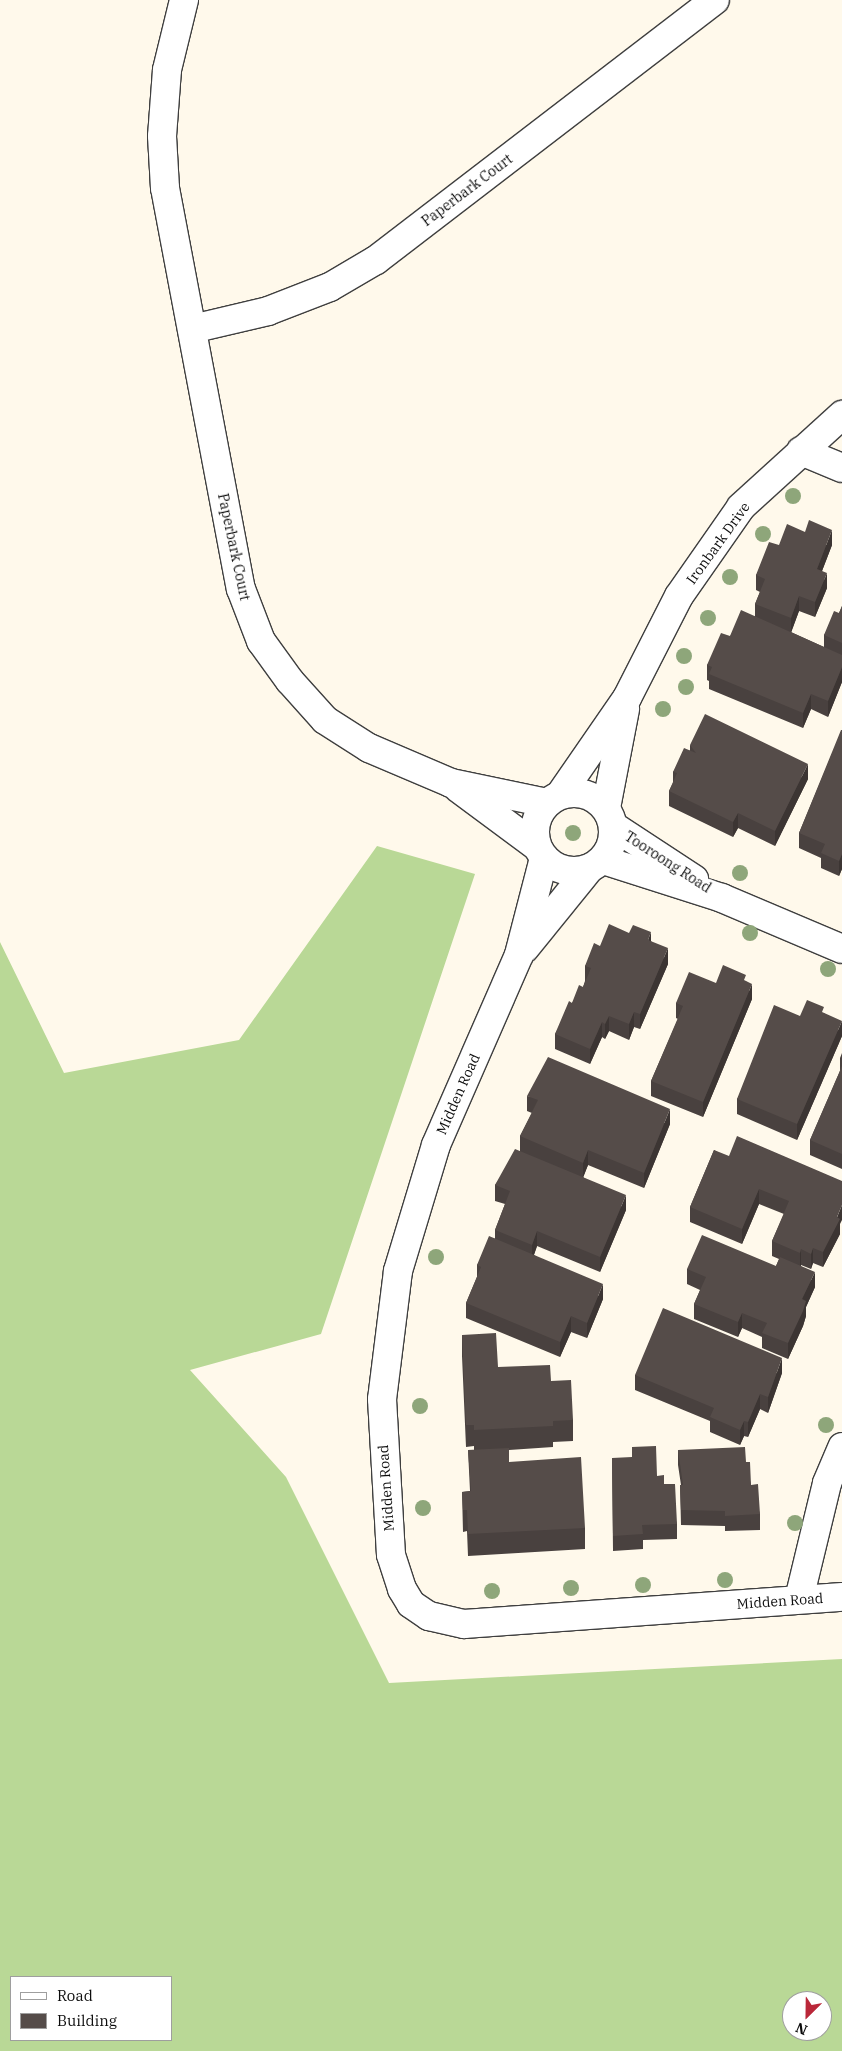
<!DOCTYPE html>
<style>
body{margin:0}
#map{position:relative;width:842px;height:2051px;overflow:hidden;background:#fff9eb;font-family:"IBM Plex Serif",serif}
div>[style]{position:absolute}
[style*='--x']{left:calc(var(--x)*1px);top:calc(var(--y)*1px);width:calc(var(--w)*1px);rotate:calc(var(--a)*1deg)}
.forest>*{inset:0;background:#b9d896}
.roads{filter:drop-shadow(1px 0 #3f3f3f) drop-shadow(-1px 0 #3f3f3f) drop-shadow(0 1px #3f3f3f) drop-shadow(0 -1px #3f3f3f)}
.minor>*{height:28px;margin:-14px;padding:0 14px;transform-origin:14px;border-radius:14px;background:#fff}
.minor>.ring{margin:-14px;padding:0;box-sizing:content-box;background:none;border:28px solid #fff;border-radius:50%}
.trees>*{width:16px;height:16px;margin:-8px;border-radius:50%;background:#8ea67a}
.wall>*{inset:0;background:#49413f}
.shaded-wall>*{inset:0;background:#3c3533}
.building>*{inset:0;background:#554c49}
span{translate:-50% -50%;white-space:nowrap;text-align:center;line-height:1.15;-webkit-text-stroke:5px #fff;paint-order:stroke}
.street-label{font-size:14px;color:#0c0c0c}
.legend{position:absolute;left:10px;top:1976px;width:162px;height:65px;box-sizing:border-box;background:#fff;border:1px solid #9e9e9e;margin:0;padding:6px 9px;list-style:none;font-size:15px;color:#0c0c0c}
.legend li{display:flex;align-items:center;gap:10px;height:25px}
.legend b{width:25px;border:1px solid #9e9e9e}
.north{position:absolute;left:782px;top:1991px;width:50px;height:50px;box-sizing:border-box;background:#fff;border:1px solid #9e9e9e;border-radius:50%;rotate:203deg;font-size:14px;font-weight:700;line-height:20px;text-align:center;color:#0c0c0c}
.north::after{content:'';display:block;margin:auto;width:18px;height:22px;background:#ba2739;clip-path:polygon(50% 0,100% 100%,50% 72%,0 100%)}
</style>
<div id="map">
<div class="forest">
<div style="clip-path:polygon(evenodd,377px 846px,475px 874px,321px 1334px,190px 1370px,286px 1477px,389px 1683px,842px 1659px,842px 2051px,0 2051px,0 942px,64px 1073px,239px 1040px,377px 846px,11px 1977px,171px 1977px,171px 2040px,11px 2040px,11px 1977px,377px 846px,792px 2001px,822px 2001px,822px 2031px,792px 2031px,792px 2001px)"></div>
</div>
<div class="roads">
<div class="minor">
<div style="--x:184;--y:0;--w:72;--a:103.7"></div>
<div style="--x:167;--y:70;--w:66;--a:94.3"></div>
<div style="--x:162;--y:136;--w:52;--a:86.7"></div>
<div style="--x:165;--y:188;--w:408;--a:79.3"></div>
<div style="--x:241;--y:589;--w:56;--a:69"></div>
<div style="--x:261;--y:641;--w:49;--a:54.1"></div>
<div style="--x:290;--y:681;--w:52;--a:48.1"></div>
<div style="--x:325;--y:720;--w:52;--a:32.5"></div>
<div style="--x:369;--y:748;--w:89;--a:23.1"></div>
<div style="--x:451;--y:783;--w:98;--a:11.8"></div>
<div style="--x:192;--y:329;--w:78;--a:-13.3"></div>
<div style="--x:268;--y:311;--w:66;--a:-21.2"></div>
<div style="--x:330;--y:287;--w:53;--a:-30.4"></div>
<div style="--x:376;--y:260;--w:427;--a:-37.5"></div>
<div style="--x:801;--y:451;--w:44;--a:22.5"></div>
<div style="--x:458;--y:788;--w:97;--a:36.6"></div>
<div class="ring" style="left:535px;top:793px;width:50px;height:50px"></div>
<div style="--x:560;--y:795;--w:118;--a:-55.4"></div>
<div style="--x:627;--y:698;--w:114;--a:-63"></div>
<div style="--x:679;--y:596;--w:108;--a:-55.1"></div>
<div style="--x:741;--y:507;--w:137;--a:-42.3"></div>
<div style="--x:606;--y:808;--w:101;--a:-79.1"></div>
<div style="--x:613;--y:826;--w:97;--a:33.2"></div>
<div style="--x:544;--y:858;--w:100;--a:104.5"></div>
<div style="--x:519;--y:955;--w:207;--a:113.6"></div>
<div style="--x:436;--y:1145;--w:132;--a:106.8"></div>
<div style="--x:398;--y:1271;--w:129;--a:97.1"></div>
<div style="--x:382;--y:1399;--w:156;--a:86.7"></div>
<div style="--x:391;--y:1555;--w:36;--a:72"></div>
<div style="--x:402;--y:1589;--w:17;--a:59"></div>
<div style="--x:411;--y:1604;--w:22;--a:34"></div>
<div style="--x:429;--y:1616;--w:36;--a:13"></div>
<div style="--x:464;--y:1624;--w:379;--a:-4.1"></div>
<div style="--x:603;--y:860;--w:125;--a:17.7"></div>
<div style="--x:722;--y:898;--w:130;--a:23"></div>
<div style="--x:525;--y:948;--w:102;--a:-51"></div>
<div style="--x:799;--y:1599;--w:119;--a:-76.4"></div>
<div style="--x:827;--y:1483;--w:39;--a:-67"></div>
</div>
</div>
<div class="trees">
<div style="left:793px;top:496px"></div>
<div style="left:763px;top:534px"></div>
<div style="left:730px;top:577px"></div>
<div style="left:708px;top:618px"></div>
<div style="left:684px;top:656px"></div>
<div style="left:686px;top:687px"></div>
<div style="left:663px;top:709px"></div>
<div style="left:573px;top:833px"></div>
<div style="left:740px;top:873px"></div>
<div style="left:750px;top:933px"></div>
<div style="left:828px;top:969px"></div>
<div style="left:436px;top:1257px"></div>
<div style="left:420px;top:1406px"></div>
<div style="left:826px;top:1425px"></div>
<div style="left:423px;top:1508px"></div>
<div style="left:795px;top:1523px"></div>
<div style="left:725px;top:1580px"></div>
<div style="left:643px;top:1585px"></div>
<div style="left:571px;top:1588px"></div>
<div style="left:492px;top:1591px"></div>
</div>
<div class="wall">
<div style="clip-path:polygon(779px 545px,832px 545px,822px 571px,827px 588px,815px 617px,799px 611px,791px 632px,824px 647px,824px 635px,839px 613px,842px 606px,842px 682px,828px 717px,811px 709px,803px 728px,709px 689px,709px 681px,707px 680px,707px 665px,730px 636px,755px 616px,755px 604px,760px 592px,756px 590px,756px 575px)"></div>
<div style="clip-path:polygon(842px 730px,842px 869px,839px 876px,821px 868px,821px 858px,799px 848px,799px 833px)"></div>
<div style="clip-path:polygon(690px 745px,808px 779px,775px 846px,738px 828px,733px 837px,669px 806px,669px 791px,673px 783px,673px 772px,690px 750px)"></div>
<div style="clip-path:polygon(651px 941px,668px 964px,640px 1029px,634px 1027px,629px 1040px,609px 1031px,605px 1039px,602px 1037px,590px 1064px,555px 1049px,555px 1034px,572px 1003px,583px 987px,585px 981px,585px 966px,600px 946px)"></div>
<div style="clip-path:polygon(746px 981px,752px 999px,703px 1117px,651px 1096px,651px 1081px,678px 1019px,676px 1018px,676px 1003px,716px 983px)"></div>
<div style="clip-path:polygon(824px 1013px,842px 1036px,797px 1140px,737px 1114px,737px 1099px,800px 1016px)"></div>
<div style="clip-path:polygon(842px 1053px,842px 1169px,810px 1155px,810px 1140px,840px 1071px,840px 1058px)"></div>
<div style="clip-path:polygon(527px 1096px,670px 1124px,644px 1188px,588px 1165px,583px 1177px,626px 1210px,600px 1272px,537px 1246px,534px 1255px,603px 1299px,587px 1338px,571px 1332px,560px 1357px,466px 1318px,466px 1303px,477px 1277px,477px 1265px,495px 1238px,495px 1230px,505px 1204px,495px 1201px,495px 1185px,520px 1151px,520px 1136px,532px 1113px,527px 1111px)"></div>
<div style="clip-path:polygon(714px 1150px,840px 1224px,840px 1234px,823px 1267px,813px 1263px,811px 1269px,801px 1265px,801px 1266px,815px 1287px,806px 1307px,806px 1316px,803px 1326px,788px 1359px,762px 1348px,762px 1337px,742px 1328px,738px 1337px,694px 1319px,694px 1304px,700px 1290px,687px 1284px,687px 1269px,776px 1266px,779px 1259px,772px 1256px,772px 1241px,784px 1214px,759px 1204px,742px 1244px,690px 1222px,690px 1207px)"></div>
<div style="clip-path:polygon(462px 1335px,498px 1367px,551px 1381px,573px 1420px,573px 1441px,553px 1442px,553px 1447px,509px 1450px,509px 1462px,585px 1528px,585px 1549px,468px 1556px,467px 1531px,463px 1532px,462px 1492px,470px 1491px,468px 1450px,474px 1450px,474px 1446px,466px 1447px,462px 1356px)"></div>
<div style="clip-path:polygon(782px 1373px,768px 1413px,760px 1409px,748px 1437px,744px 1436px,740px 1445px,710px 1432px,710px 1421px,635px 1390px,635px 1375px)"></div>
<div style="clip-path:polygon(678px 1450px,746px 1462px,751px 1485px,760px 1514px,760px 1530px,725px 1531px,725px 1526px,681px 1525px,680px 1485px,681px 1485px,678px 1465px)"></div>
<div style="clip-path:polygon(612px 1458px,657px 1476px,664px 1484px,677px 1524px,677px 1539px,643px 1540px,643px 1549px,613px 1551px)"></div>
</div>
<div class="shaded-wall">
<div style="clip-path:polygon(832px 530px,832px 545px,817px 584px,817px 569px)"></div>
<div style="clip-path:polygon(827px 573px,827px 588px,815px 617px,815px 602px)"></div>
<div style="clip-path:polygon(799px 596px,799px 611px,791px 633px,791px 618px)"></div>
<div style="clip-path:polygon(842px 667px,842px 682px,828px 717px,828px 701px)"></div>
<div style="clip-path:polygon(811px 694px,811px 709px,803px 728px,803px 713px)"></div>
<div style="clip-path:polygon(808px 764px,808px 779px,775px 846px,775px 831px)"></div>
<div style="clip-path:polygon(738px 813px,738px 828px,733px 837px,733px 822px)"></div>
<div style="clip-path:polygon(842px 854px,842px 869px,839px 876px,839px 861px)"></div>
<div style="clip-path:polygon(651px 932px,651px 948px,648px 940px)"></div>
<div style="clip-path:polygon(668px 948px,668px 964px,640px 1029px,640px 1014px)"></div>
<div style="clip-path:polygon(752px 984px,752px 999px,703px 1117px,703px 1102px)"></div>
<div style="clip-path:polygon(634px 1012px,634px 1027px,629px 1040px,629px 1024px)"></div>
<div style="clip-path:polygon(609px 1016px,609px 1031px,605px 1039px,605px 1024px)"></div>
<div style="clip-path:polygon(842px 1021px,842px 1036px,797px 1140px,797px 1124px)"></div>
<div style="clip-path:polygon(602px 1022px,602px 1037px,590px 1064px,590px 1049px)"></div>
<div style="clip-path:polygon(670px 1109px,670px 1124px,644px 1188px,644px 1173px)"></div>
<div style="clip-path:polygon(588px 1150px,588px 1165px,583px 1178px,583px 1163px)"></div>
<div style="clip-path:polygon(759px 1189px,759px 1204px,742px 1244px,742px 1229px)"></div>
<div style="clip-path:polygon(626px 1195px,626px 1210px,600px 1272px,600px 1257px)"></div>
<div style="clip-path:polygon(842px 1205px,842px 1220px,840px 1224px,840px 1234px,823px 1267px,823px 1252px)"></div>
<div style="clip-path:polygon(537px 1231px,537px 1246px,532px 1260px,532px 1245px)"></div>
<div style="clip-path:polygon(813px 1248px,813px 1263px,811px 1269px,811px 1254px)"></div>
<div style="clip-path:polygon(801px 1249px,801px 1265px,800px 1268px,800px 1253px)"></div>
<div style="clip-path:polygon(815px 1272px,815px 1287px,806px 1307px,806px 1316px,803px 1326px,788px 1359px,788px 1343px,802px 1299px)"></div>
<div style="clip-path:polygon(603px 1284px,603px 1299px,587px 1338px,587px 1323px)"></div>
<div style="clip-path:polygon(742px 1313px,742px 1328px,738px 1337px,738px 1322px)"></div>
<div style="clip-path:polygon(571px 1316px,571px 1332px,560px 1357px,560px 1342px)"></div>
<div style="clip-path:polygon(782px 1358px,782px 1373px,768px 1413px,768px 1397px)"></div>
<div style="clip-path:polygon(760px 1394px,760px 1409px,748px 1437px,748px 1422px)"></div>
<div style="clip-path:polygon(744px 1421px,744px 1436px,740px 1445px,740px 1430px)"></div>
</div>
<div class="building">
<div style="clip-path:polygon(809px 520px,832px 530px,817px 569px,827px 573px,815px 602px,799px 596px,791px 618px,755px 604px,765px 579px,756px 575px,769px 542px,779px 545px,787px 524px,805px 532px)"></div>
<div style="clip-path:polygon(842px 606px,842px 643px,824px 635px,834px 611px,839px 613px)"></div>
<div style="clip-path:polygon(741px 610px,842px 655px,842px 667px,828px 701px,811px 694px,803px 713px,709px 674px,712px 667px,707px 665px,721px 633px,730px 636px)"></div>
<div style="clip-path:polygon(705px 714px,808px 764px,775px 831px,738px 813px,733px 822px,669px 791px,677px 773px,673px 772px,684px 748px,696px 753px,690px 745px)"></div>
<div style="clip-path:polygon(841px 730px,842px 730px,842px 854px,839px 861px,821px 853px,825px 844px,799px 833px)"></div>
<div style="clip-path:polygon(609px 924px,629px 933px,633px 925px,651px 932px,648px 940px,668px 948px,640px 1014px,634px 1012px,629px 1024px,609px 1016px,605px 1024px,602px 1022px,590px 1049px,555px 1034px,569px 1001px,572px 1003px,579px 985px,583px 987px,591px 968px,585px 966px,594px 943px,600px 946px)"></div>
<div style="clip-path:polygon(723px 965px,746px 975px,744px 980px,752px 984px,703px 1102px,651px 1081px,683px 1006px,676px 1003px,689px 972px,716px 983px)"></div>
<div style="clip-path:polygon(807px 1000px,824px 1007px,822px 1012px,842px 1021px,797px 1124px,737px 1099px,774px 1005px,800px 1016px)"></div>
<div style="clip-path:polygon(548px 1057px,670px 1109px,644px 1173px,588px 1150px,583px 1163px,520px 1136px,538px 1100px,527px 1096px)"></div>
<div style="clip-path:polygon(842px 1066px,842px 1154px,810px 1140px)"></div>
<div style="clip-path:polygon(737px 1136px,842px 1181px,842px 1205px,837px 1217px,840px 1219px,823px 1252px,813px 1248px,811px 1254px,801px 1249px,800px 1253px,772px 1241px,789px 1201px,759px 1189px,742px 1229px,690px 1207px,714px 1150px,729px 1156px)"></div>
<div style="clip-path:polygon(515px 1149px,626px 1195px,600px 1257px,537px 1231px,532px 1245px,495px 1230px,510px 1191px,495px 1185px)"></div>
<div style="clip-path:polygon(702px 1235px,776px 1266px,780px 1257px,815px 1272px,802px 1299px,806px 1301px,803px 1311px,788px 1343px,762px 1333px,767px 1323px,742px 1313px,738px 1322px,694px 1304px,706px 1277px,687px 1269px)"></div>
<div style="clip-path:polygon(489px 1236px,603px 1284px,587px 1323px,571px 1316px,560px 1342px,466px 1303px,481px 1267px,477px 1265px)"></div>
<div style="clip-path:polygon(663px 1308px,782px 1358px,768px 1397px,760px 1394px,748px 1422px,744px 1421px,740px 1430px,710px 1417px,714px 1408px,635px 1375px)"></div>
<div style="clip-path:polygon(496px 1333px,498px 1367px,550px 1365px,551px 1381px,571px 1380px,573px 1420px,553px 1421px,553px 1426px,474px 1430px,474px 1425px,466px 1425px,462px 1335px)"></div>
<div style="clip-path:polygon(656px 1446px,657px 1476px,664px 1475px,664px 1484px,675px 1484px,677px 1524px,642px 1525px,643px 1534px,613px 1536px,612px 1458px,632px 1457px,632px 1447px)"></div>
<div style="clip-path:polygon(745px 1447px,746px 1462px,750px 1462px,751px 1485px,758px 1484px,760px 1514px,725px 1516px,725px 1511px,681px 1510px,680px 1485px,683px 1485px,678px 1450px)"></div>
<div style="clip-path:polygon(509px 1448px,509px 1462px,581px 1457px,585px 1528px,468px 1534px,467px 1510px,463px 1510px,462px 1492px,471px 1491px,468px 1450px)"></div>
</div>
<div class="street-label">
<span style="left:467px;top:190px;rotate:-37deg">Paperbark Court</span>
<span style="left:718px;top:543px;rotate:-54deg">Ironbark Drive</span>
<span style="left:234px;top:547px;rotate:78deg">Paperbark Court</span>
<span style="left:668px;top:862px;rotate:33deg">Tooroong Road</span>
<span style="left:458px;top:1094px;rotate:-66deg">Midden Road</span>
<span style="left:386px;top:1488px;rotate:-94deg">Midden Road</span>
<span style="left:780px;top:1601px;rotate:-4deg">Midden Road</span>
</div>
<ul class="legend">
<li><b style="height:6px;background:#fff"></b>Road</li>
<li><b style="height:14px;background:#554c49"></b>Building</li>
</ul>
<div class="north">N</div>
</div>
